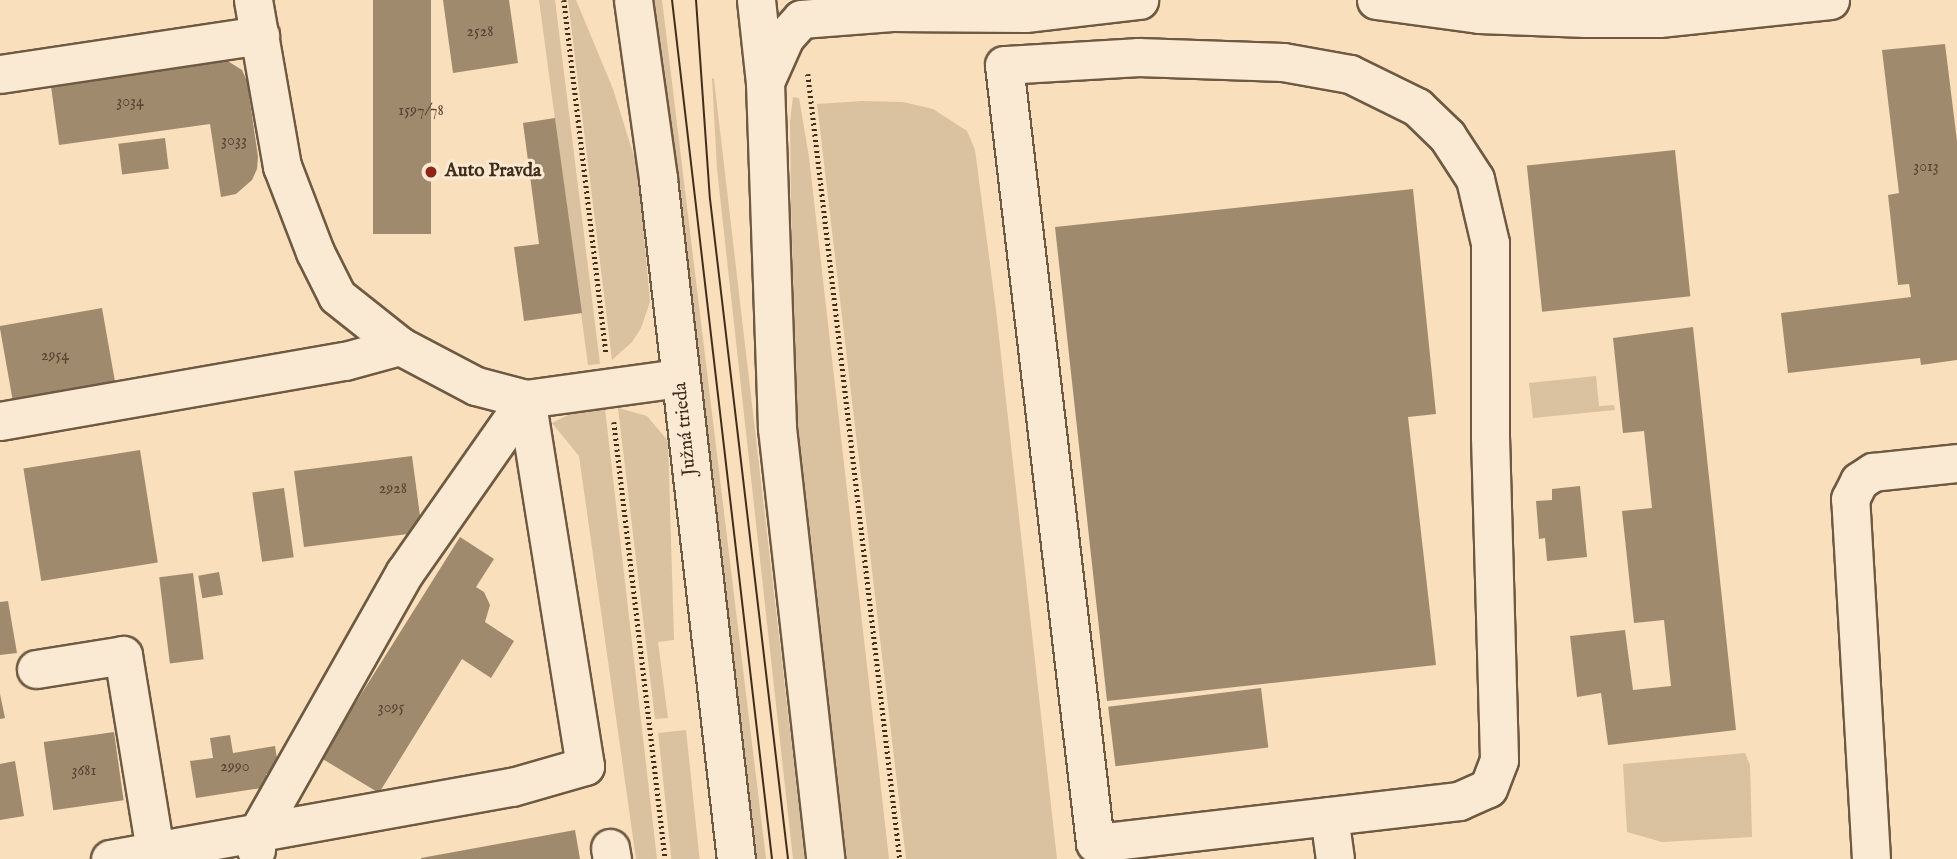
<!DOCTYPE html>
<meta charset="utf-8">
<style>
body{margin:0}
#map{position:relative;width:1957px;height:859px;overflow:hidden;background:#f9dfbb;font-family:"IM FELL English",serif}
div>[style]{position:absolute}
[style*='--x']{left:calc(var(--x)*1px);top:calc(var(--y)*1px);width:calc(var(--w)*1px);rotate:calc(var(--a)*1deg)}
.green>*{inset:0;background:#dac1a0;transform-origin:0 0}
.building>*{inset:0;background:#a08a6e;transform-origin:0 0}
.path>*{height:4.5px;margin-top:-2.25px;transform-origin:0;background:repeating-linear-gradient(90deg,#402d1a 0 2px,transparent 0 5.5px)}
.roads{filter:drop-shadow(2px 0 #6e5a42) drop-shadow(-2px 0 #6e5a42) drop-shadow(0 2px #6e5a42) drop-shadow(0 -2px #6e5a42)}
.minor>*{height:37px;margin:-18.5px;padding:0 18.5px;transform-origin:18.5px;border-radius:18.5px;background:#fbead3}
.tram>*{height:2px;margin:-1px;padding:0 1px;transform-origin:1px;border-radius:1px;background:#402d1a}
.dots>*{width:19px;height:19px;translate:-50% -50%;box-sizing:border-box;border:4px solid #fbead3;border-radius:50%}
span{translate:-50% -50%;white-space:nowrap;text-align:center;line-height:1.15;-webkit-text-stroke:6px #fbead3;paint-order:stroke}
.number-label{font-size:16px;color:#58442f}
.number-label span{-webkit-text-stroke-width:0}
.poi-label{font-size:19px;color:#402d1a;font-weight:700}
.left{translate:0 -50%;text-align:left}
.street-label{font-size:19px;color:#402d1a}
</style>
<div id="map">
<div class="green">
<div style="clip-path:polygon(539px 0,555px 0,600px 364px,588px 365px)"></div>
<div style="clip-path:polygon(568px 0,576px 0,613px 89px,638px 169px,650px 302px,641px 328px,632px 342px,612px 360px)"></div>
<div style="clip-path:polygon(651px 0,662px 0,766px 859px,757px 859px,685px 246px)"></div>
<div style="clip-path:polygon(712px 78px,714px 79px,805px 859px,793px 859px,717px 169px)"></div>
<div style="clip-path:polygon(793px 97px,799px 98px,809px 157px,889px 859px,846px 859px,798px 447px,791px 203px,790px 122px)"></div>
<div style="clip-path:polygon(862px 101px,903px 102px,933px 109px,967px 131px,975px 150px,996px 310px,1057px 859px,906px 859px,817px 104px)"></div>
<div style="clip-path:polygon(1596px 376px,1599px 406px,1614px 405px,1615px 410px,1533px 418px,1529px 383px)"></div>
<div style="clip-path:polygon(618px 408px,647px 416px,668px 441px,674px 640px,658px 642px,668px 718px,655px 719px)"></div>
<div style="clip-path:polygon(605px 409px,657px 859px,636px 859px,579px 456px,552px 423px,578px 410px)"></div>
<div style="left:686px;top:730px;width:130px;height:28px;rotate:84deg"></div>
<div style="clip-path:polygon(1745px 753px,1750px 765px,1752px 837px,1662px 842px,1627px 832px,1623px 764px)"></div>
</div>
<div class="building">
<div style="left:373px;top:0;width:58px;height:234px"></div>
<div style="clip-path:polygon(443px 0,509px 0,518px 63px,453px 73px)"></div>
<div style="clip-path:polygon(1945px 44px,1957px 141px,1957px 360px,1921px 365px,1920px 358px,1788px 373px,1781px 313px,1911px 297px,1909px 284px,1898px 285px,1888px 195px,1899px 193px,1882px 50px)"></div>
<div style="clip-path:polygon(223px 58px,242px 70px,247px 81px,258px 157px,257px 169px,252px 180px,236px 194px,221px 197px,210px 124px,59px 145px,50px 79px)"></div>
<div style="clip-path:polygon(555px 118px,582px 313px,524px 321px,514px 247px,539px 244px,523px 123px)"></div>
<div style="left:165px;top:138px;width:31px;height:47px;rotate:83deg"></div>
<div style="left:1675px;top:150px;width:147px;height:149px;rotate:84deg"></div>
<div style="clip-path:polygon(1413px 189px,1436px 414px,1408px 417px,1436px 665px,1107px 701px,1055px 227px)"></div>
<div style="left:102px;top:308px;width:79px;height:104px;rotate:80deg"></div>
<div style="clip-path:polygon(1693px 327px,1736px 730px,1608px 745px,1601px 693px,1577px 697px,1570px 636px,1625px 630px,1633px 690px,1671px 686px,1664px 620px,1634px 623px,1622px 511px,1652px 508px,1644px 431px,1623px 433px,1613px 338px)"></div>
<div style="left:140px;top:450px;width:114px;height:118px;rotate:81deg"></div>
<div style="clip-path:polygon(412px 456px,420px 516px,408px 534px,304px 547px,294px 471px)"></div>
<div style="clip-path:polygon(1580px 486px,1587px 557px,1547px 561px,1545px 538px,1539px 539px,1536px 501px,1552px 500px,1552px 489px)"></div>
<div style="left:284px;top:488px;width:70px;height:32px;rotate:82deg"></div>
<div style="clip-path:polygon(460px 537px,494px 559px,476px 587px,484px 592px,490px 605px,485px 622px,514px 641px,491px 678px,462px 659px,379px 793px,321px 758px)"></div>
<div style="left:219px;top:572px;width:23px;height:21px;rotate:80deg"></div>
<div style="left:193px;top:573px;width:87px;height:34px;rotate:83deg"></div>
<div style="clip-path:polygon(8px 601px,17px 653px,0 655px,0 602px)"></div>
<div style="left:1261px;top:688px;width:60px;height:154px;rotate:83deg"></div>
<div style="clip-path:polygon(0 694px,5px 718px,0 719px)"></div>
<div style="left:114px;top:732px;width:69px;height:71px;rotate:82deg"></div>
<div style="clip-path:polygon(230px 735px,233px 753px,275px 746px,279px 772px,266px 774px,268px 787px,196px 798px,190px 761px,213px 758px,210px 738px)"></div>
<div style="clip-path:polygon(15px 761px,24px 816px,0 820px,0 764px)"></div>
<div style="clip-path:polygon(575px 830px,580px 859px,421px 859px,421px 858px)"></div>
</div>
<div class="path">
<div style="--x:564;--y:0;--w:356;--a:83.2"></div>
<div style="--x:808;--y:74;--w:790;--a:83.32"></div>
<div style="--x:614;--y:422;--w:440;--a:83.3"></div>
</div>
<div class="roads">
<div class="minor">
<div style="--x:253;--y:0;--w:169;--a:80.1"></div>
<div style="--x:282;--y:166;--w:92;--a:69"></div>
<div style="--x:315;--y:252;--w:49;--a:63.4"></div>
<div style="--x:337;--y:296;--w:80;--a:38.4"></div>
<div style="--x:400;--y:346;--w:86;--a:27.8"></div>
<div style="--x:476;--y:386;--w:52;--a:14.6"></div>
<div style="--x:526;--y:399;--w:155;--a:-7.8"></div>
<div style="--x:633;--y:0;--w:181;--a:82"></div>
<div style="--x:658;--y:179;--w:684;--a:83.46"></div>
<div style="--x:756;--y:0;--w:83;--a:83.8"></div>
<div style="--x:765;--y:83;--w:345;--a:88"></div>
<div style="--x:777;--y:428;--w:434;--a:83.6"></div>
<div style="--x:1376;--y:0;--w:104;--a:7.7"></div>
<div style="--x:1479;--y:14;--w:107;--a:2.1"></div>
<div style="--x:1586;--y:18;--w:73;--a:0"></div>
<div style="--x:1659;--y:18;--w:172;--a:-6"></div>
<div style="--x:1138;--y:57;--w:145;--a:2"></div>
<div style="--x:1283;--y:62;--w:68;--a:10.2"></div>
<div style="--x:1350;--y:74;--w:75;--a:26.2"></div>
<div style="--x:1417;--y:107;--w:42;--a:44"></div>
<div style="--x:1447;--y:136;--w:51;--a:56.9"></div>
<div style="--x:1475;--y:179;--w:66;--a:76.8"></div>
<div style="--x:1490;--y:243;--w:193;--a:90"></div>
<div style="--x:1490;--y:436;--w:324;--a:88.4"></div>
<div style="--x:1499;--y:760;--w:30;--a:111"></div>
<div style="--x:1488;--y:788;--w:32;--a:156"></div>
<div style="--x:1459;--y:801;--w:366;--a:173.4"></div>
<div style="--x:1095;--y:843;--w:783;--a:-96.67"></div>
<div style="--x:1004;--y:65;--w:134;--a:-3.4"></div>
<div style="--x:0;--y:74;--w:263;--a:-8.5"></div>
<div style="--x:765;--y:82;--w:49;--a:-66"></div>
<div style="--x:785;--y:37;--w:24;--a:-48"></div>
<div style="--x:801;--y:19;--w:91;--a:-4.4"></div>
<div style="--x:892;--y:12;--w:133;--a:0.4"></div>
<div style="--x:1025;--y:13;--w:115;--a:-6.5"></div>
<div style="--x:0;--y:421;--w:350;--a:-9.9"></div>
<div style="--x:345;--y:361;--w:57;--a:-15.3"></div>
<div style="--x:36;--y:669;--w:88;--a:-9.1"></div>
<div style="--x:123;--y:655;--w:199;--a:80.7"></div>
<div style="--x:1329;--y:816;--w:43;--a:82.1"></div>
<div style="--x:610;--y:848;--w:11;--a:80"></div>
<div style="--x:256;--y:850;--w:15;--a:-90"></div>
<div style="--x:256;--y:835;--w:302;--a:-60.5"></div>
<div style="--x:405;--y:572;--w:211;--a:-55"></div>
<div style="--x:110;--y:859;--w:408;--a:-10.2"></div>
<div style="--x:512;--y:787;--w:76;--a:-16"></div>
<div style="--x:585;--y:766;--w:372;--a:-99.1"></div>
<div style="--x:1871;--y:859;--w:361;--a:-93.3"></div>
<div style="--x:1850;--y:499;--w:20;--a:-63"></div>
<div style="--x:1859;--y:481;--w:17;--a:-33"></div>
<div style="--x:1873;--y:472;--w:84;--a:-6.1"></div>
</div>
</div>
<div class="tram">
<div style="--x:672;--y:0;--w:865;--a:83.36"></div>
<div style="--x:696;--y:0;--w:199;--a:86"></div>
<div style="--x:710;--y:199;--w:665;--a:83.26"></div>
</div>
<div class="dots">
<div style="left:431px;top:172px;background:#8f2418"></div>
</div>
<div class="number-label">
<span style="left:480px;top:32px">2528</span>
<span style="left:130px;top:102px">3034</span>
<span style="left:421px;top:111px">1597/78</span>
<span style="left:234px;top:141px">3033</span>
<span style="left:1926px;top:167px">3013</span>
<span style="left:55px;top:356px">2954</span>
<span style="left:393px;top:489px">2928</span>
<span style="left:391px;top:708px">3095</span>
<span style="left:235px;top:767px">2990</span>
<span style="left:84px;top:771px">3681</span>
</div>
<div class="poi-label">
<span class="left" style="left:445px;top:172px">Auto Pravda</span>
</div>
<div class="street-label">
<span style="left:686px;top:429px;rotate:-96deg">Južná trieda</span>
</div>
</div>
